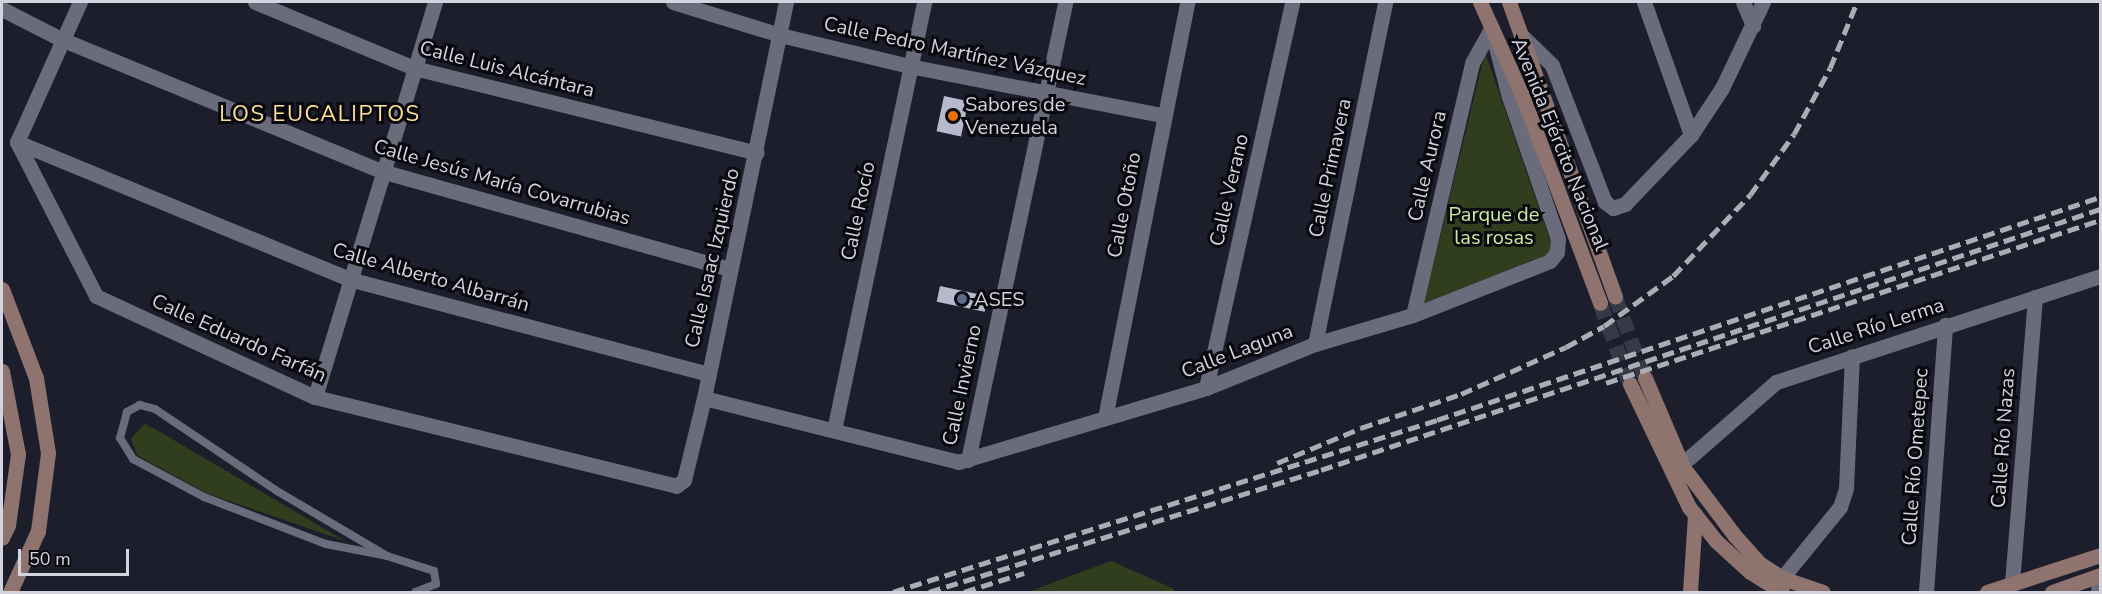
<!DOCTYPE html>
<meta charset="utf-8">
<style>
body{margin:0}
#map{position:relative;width:2102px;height:594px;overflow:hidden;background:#1c1e2b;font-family:"Nunito Sans",sans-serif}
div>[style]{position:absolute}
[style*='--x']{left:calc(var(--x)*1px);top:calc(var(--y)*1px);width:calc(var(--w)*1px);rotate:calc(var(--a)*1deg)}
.green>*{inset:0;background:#303e1e}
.building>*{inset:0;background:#b7bacc;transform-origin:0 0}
.secondary-tunnel>*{height:15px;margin-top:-7.5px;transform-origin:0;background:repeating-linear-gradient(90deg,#373946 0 15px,transparent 0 23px)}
.lane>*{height:8px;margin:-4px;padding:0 4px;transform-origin:4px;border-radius:4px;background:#6a6c7c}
.street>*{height:15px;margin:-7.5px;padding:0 7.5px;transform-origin:7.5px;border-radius:7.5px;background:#6a6c7c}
.secondary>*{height:15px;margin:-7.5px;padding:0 7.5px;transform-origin:7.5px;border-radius:7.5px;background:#8e736e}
.rail>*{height:4.5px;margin-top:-2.25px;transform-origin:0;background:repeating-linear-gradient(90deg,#abacb6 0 12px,transparent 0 18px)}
.dots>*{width:16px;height:16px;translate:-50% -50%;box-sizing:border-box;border:3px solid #08080e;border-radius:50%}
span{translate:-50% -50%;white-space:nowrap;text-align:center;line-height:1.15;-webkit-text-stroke:6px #08080e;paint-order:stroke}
.street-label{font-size:20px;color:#d3d4dd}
.poi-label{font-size:20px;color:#d3d4dd}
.left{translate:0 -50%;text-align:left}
.park-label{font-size:20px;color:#caee9f}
.quarter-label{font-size:22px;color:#fde094;letter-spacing:1.5px}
.frame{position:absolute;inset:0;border:3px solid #d3d4dd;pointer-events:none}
.scale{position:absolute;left:18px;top:549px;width:111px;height:27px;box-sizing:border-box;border:3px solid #d3d4dd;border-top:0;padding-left:8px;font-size:18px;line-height:21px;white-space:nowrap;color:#d3d4dd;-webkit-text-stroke:4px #08080e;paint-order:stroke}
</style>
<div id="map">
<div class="green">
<div style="clip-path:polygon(1485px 52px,1554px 252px,1424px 303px)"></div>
<div style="clip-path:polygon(145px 424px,162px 433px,345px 541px,206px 493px,137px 455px,131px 438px)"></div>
<div style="clip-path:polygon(1111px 561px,1174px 589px,1173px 592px,1028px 592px)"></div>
</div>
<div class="building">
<div style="left:944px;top:96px;width:25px;height:36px;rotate:12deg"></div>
<div style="left:940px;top:286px;width:49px;height:16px;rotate:12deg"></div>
</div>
<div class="secondary-tunnel">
<div style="--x:1615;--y:296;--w:87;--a:69.9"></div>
<div style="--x:1600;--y:303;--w:86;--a:69.7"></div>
</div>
<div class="lane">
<div style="--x:387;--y:556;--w:128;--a:-149.4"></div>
<div style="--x:277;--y:491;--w:147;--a:-146.1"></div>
<div style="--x:155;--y:409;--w:16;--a:-165"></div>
<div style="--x:140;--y:405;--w:15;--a:152"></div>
<div style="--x:127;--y:412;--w:27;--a:105"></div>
<div style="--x:120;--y:438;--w:25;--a:58"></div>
<div style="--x:133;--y:459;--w:81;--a:28.2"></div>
<div style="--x:204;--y:497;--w:131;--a:21.1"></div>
<div style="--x:326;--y:544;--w:62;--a:11.1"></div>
<div style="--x:387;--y:556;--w:49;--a:17.7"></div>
<div style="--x:434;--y:571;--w:13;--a:81"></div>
<div style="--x:436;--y:584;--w:22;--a:159"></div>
</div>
<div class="street">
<div style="--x:255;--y:2;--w:172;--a:22.5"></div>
<div style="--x:414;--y:68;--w:353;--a:13.9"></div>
<div style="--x:673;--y:2;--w:112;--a:17.1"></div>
<div style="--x:780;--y:35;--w:133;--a:13.5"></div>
<div style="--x:909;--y:66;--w:258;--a:11"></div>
<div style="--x:1644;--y:2;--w:141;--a:70.5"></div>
<div style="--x:1743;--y:2;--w:26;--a:67"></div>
<div style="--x:2;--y:9;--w:66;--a:27"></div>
<div style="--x:61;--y:39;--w:346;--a:22.4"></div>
<div style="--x:381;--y:171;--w:362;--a:15.7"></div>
<div style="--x:1521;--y:35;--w:43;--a:44.1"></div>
<div style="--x:1552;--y:65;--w:147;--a:68.9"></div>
<div style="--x:1605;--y:202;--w:10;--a:37"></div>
<div style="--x:1613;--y:208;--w:13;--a:-18"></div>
<div style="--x:1625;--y:204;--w:95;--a:-46.3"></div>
<div style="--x:1691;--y:135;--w:56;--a:-56.6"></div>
<div style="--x:1722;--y:88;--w:95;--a:-64.5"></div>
<div style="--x:17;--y:142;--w:173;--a:62.8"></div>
<div style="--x:96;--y:296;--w:241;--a:24.8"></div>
<div style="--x:315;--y:397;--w:372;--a:13.8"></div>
<div style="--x:676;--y:486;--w:10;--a:-37"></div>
<div style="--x:684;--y:480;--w:84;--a:-76.3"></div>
<div style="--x:704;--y:398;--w:404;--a:-78.3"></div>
<div style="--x:17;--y:142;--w:359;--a:22.4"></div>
<div style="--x:349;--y:279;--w:372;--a:14.8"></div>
<div style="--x:17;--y:142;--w:154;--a:-65.8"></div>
<div style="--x:1413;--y:315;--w:259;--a:-76.8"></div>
<div style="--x:1472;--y:63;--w:39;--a:-61"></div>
<div style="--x:1315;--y:344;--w:349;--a:-78.4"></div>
<div style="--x:1206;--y:388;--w:395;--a:-77.4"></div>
<div style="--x:315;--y:397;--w:413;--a:-73.1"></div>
<div style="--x:704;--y:398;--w:262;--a:14.1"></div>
<div style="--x:958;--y:462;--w:259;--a:-16.6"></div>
<div style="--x:1206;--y:388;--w:118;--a:-22"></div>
<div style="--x:1315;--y:344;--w:102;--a:-16.5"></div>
<div style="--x:1413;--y:315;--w:147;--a:-21.5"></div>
<div style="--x:1550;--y:261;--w:11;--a:-52"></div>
<div style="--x:1557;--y:252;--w:13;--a:-86"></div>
<div style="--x:1558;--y:239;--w:150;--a:-109"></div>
<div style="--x:1509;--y:97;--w:52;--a:-104.6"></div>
<div style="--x:1105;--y:418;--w:424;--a:-78.8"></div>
<div style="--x:834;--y:430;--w:437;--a:-78.1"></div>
<div style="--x:1689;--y:458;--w:116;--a:-41.1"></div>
<div style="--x:1776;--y:382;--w:341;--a:-18.1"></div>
<div style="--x:968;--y:460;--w:468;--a:-78"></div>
<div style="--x:1782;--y:578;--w:92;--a:-50.8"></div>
<div style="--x:1840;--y:507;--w:20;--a:-72"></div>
<div style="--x:1846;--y:488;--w:132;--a:-87.4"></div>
<div style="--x:2012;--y:583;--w:287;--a:-85.4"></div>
<div style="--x:1926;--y:592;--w:268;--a:-85.9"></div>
<div style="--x:2098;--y:592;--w:16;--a:-86"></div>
</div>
<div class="secondary">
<div style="--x:1480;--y:2;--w:102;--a:65.7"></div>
<div style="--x:1522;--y:95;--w:222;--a:69.4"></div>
<div style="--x:1509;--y:2;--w:313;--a:70.2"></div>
<div style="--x:2;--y:289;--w:95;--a:69.1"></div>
<div style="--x:36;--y:378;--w:76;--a:80.9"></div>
<div style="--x:48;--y:453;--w:79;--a:97.3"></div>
<div style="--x:38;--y:531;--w:67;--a:114.7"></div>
<div style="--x:2;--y:371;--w:85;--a:79.1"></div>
<div style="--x:18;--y:454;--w:72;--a:98"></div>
<div style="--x:8;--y:525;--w:14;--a:115"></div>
<div style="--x:1645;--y:378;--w:97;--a:66.9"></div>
<div style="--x:1683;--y:467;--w:86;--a:53"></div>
<div style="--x:1735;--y:536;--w:36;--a:48"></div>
<div style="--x:1759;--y:563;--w:27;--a:33"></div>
<div style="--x:1782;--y:578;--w:43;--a:18.9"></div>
<div style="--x:1630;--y:384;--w:136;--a:64.4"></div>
<div style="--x:1689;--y:507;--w:43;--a:51.5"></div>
<div style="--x:1716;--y:541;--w:46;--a:42.4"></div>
<div style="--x:1750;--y:572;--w:38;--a:32"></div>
<div style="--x:1690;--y:592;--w:78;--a:-86.3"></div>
<div style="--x:1987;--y:592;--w:119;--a:-18.1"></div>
<div style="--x:2052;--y:592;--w:51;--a:-19.5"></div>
</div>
<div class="rail">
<div style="--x:1606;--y:383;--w:520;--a:-18.26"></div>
<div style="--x:1277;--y:463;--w:91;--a:-22.6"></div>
<div style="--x:1361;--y:428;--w:106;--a:-18.8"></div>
<div style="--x:1461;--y:394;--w:115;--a:-24.1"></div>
<div style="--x:1566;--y:347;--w:43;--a:-28.9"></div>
<div style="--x:1604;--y:326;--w:85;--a:-35.9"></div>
<div style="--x:1673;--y:276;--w:112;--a:-46.5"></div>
<div style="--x:1750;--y:195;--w:75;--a:-54.2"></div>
<div style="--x:1794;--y:134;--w:75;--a:-61.4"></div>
<div style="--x:1830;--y:68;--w:71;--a:-67.8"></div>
<div style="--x:893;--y:592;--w:571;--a:-17.55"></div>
<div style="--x:1437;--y:420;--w:699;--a:-18.59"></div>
<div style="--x:929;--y:592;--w:411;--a:-17.3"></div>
<div style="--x:1321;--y:470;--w:822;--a:-18.52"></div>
<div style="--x:964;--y:592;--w:63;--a:-17.6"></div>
</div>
<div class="dots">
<div style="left:953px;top:116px;background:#e8710a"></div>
<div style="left:962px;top:299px;background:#5c6f8a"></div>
</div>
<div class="street-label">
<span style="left:955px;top:51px;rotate:12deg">Calle Pedro Martínez Vázquez</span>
<span style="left:507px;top:69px;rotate:14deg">Calle Luis Alcántara</span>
<span style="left:1560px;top:144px;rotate:68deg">Avenida Ejército Nacional</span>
<span style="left:1427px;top:166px;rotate:-77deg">Calle Aurora</span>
<span style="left:1330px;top:168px;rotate:-78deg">Calle Primavera</span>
<span style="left:502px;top:182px;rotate:16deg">Calle Jesús María Covarrubias</span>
<span style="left:1229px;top:190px;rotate:-77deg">Calle Verano</span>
<span style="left:1124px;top:205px;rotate:-79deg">Calle Otoño</span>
<span style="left:858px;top:211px;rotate:-78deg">Calle Rocío</span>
<span style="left:712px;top:258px;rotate:-77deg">Calle Isaac Izquierdo</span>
<span style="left:431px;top:277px;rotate:16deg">Calle Alberto Albarrán</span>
<span style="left:1876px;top:326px;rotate:-18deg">Calle Río Lerma</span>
<span style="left:239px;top:338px;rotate:24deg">Calle Eduardo Farfán</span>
<span style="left:1237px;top:351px;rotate:-21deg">Calle Laguna</span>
<span style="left:962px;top:385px;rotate:-78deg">Calle Invierno</span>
<span style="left:2003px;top:438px;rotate:-86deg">Calle Río Nazas</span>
<span style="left:1915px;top:457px;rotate:-86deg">Calle Río Ometepec</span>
</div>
<div class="poi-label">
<span class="left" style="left:965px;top:116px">Sabores de<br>Venezuela</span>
<span class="left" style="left:974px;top:299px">ASES</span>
</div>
<div class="park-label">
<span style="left:1494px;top:226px">Parque de<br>las rosas</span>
</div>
<div class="quarter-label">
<span style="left:320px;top:115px">LOS EUCALIPTOS</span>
</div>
<div class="frame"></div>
<div class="scale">50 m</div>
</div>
